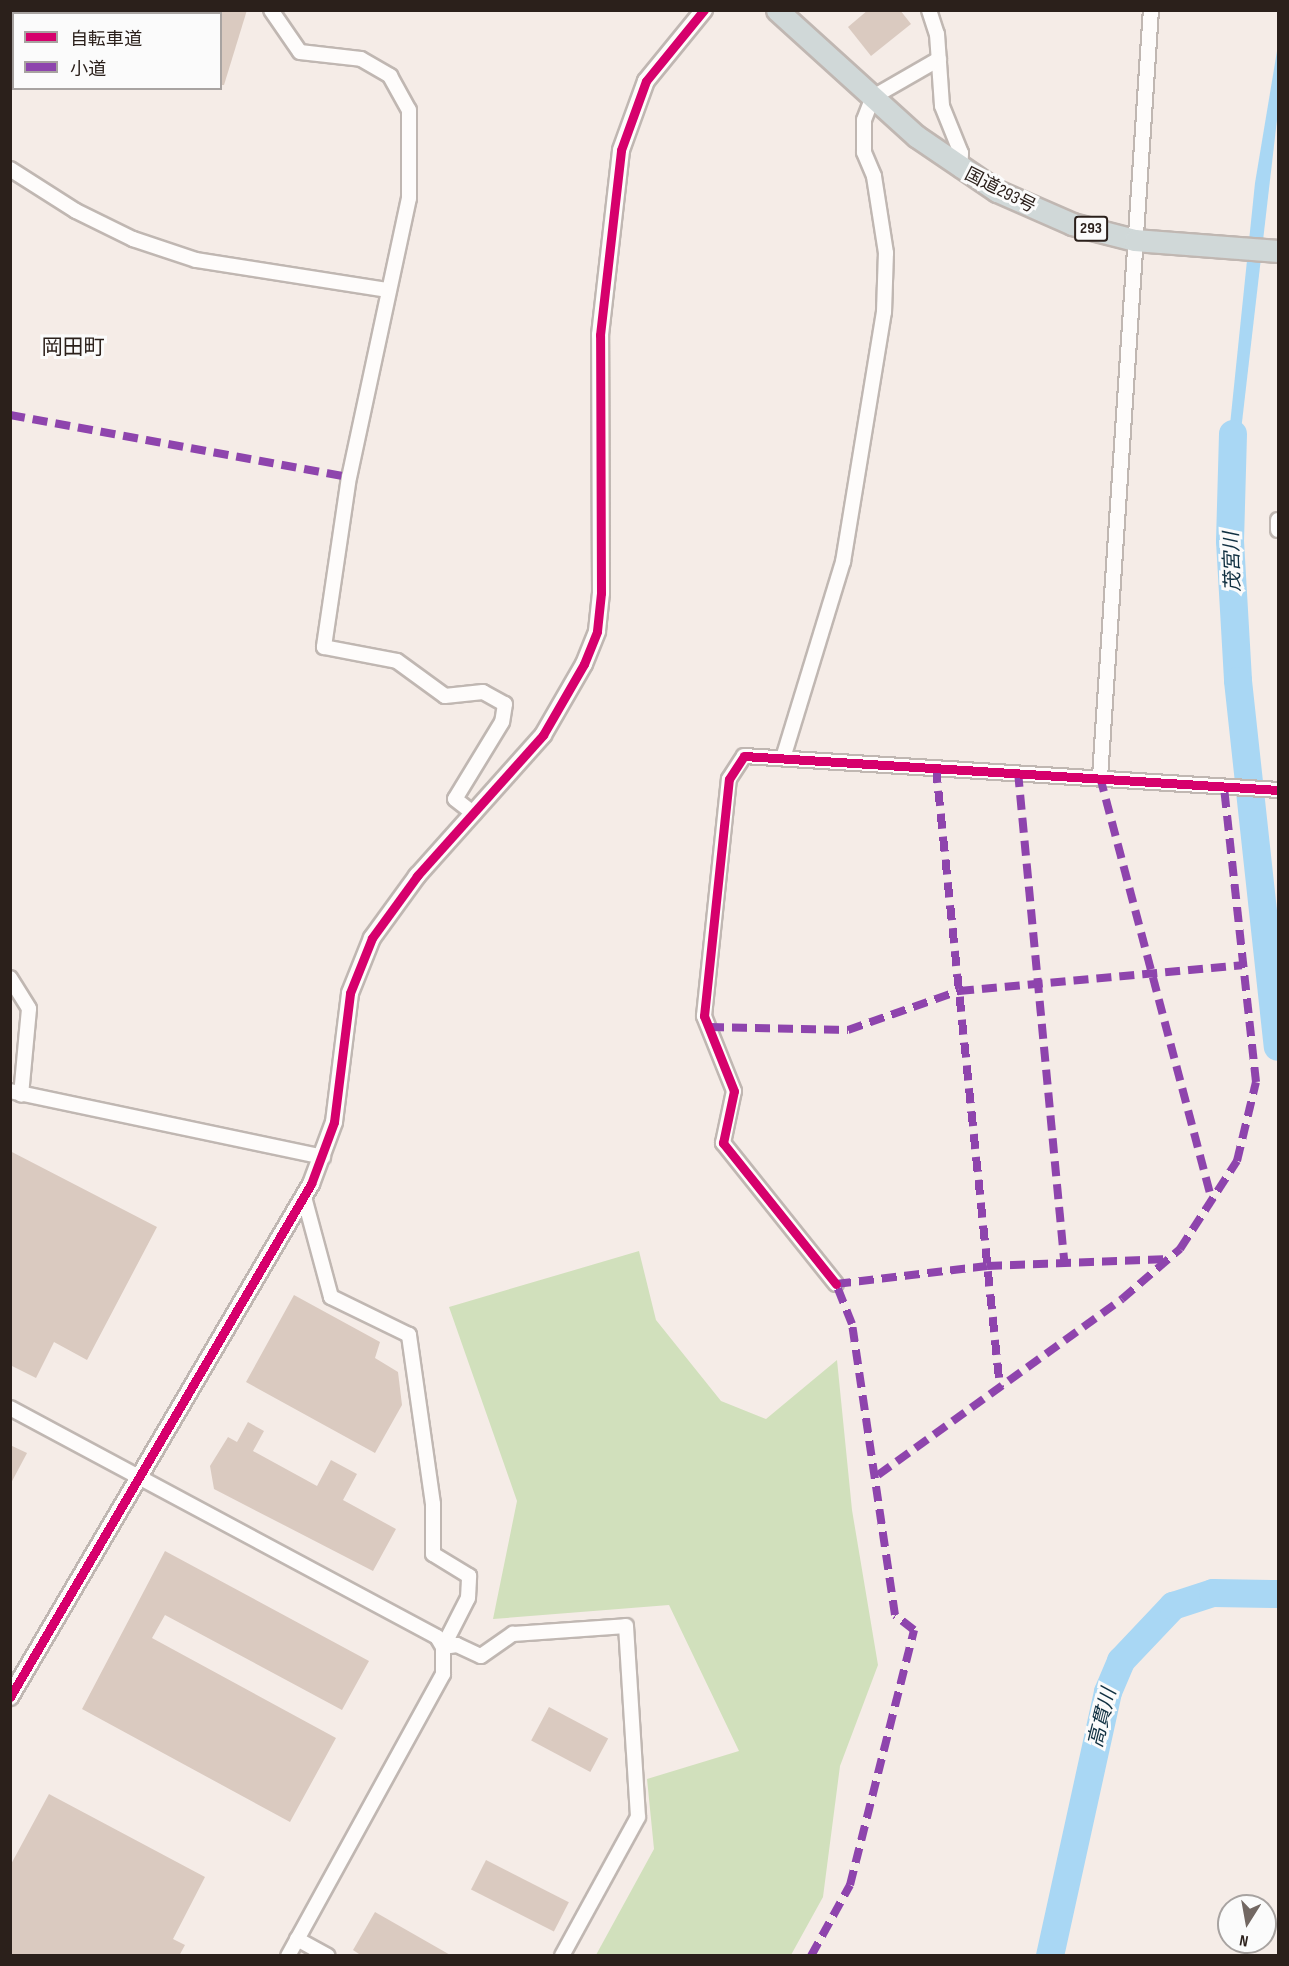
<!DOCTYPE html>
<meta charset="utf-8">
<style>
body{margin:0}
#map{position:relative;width:1289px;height:1966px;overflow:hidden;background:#f5ece7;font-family:"Sofia Sans Condensed","Noto Sans JP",sans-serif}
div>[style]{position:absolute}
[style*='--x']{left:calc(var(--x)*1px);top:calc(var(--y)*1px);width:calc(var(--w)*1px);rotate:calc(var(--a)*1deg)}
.green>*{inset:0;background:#d1e0bc}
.water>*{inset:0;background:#a9d7f4}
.river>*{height:28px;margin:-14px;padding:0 14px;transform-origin:14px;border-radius:14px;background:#a9d7f4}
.building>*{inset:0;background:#dacac0;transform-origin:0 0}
.roads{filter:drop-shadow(2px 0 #c0b7b2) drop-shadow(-2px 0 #c0b7b2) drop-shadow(0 2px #c0b7b2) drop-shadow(0 -2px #c0b7b2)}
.minor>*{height:14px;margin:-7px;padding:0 7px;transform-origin:7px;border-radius:7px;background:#fefcfb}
.tertiary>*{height:16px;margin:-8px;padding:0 8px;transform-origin:8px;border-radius:8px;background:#fefcfb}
.trunk>*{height:21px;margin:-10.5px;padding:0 10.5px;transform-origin:10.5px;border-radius:10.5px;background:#d0d8d8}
.quiet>*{height:8px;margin-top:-4px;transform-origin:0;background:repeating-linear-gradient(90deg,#8e44ad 0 15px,transparent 0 23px)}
.cycleway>*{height:9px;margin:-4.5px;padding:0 4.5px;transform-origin:4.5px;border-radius:4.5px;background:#d6006c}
span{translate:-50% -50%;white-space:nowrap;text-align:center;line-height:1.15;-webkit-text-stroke:6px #fbfbfb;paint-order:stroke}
.shield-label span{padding:2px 4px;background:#fbfbfb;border:2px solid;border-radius:4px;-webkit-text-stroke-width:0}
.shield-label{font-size:16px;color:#2b201b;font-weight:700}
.street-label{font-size:18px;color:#2b201b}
.water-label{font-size:20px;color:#0f2f40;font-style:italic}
.quarter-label{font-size:21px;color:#2b201b}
.frame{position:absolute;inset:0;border:12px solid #2b201b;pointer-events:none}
.legend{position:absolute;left:12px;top:12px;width:210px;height:78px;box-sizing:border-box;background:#fbfbfb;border:2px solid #a8a3a1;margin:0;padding:8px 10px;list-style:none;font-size:18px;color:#2b201b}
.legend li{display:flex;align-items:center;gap:12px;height:30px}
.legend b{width:30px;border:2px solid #a8a3a1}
.north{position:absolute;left:1217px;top:1894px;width:60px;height:60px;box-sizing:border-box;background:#fbfbfb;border:2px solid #a8a3a1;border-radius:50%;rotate:191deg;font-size:16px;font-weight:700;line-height:24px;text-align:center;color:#2b201b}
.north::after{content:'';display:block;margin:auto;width:21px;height:27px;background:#726762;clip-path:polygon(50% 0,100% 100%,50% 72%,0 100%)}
</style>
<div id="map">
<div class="green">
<div style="clip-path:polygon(639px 1251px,656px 1320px,721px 1401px,766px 1419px,837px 1360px,852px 1510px,878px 1665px,840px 1766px,823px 1897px,791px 1955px,596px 1955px,654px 1849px,647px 1779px,739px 1751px,669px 1605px,493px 1619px,517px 1501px,449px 1307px)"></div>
</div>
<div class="water">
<div style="clip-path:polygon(1278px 45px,1278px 111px,1236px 474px,1225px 473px,1255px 183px)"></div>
</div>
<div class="river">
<div style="--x:1233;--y:434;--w:107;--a:91.6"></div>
<div style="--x:1230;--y:541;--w:140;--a:86.7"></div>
<div style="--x:1238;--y:681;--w:368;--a:83.8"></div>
<div style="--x:1050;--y:1956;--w:270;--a:-77.6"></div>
<div style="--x:1108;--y:1692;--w:34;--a:-67"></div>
<div style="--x:1121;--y:1661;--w:76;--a:-46.6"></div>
<div style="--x:1173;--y:1606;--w:42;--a:-18"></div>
<div style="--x:1213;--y:1593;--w:65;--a:0.9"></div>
</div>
<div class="building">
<div style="clip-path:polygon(220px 10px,247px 10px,224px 85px,220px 85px)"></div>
<div style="clip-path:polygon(868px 10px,900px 10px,911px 24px,871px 56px,848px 27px)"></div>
<div style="clip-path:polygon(10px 1151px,157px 1227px,87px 1360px,54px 1342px,36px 1378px,10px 1365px)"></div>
<div style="clip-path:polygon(294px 1295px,380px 1342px,375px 1358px,398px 1372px,402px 1405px,375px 1453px,246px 1382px)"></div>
<div style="clip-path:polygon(248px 1422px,264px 1431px,253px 1451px,317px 1486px,331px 1460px,357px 1474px,343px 1500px,396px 1529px,373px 1571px,214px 1489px,210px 1466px,228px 1437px,237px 1442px)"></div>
<div style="clip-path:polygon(10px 1445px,27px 1453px,10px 1485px)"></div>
<div style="clip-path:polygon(165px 1551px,369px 1661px,342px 1710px,165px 1615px,152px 1638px,336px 1738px,290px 1822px,82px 1709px)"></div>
<div style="left:549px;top:1707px;width:67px;height:38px;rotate:28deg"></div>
<div style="clip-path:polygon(49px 1794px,205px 1877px,173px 1939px,185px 1945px,179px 1956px,10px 1956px,10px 1866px)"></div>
<div style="left:486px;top:1860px;width:93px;height:33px;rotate:27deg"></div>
<div style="clip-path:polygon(375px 1912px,452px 1956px,362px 1956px,353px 1950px)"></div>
</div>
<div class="roads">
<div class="minor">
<div style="--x:271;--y:10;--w:51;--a:55.4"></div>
<div style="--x:300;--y:52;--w:61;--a:6.5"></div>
<div style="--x:361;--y:59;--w:34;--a:30"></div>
<div style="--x:390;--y:76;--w:39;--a:61"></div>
<div style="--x:409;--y:110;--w:88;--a:90"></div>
<div style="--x:409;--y:198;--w:285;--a:102.1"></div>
<div style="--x:349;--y:477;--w:172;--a:98.4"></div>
<div style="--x:324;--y:647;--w:74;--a:10.9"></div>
<div style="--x:397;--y:661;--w:59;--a:36.1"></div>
<div style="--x:445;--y:696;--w:38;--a:-6"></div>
<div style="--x:483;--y:692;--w:25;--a:29"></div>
<div style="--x:505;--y:704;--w:18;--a:99"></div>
<div style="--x:502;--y:722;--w:90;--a:121.4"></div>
<div style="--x:455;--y:799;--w:24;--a:38"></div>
<div style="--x:929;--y:10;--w:25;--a:72"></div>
<div style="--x:937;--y:34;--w:72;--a:86"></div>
<div style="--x:942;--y:106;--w:51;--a:68"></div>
<div style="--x:961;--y:153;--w:17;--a:93"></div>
<div style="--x:10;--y:169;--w:78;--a:32.5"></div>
<div style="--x:76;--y:211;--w:64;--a:26.2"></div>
<div style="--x:133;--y:239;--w:66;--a:18.4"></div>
<div style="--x:196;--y:260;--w:194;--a:8.9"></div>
<div style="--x:1278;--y:520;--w:10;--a:90"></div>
<div style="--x:783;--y:758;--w:205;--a:-73"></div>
<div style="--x:843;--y:562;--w:253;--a:-80.7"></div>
<div style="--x:884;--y:312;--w:59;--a:-88.1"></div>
<div style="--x:886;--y:253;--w:78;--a:-98.9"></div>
<div style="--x:874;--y:176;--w:26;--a:-113"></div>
<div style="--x:864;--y:152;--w:32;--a:-90"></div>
<div style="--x:864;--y:120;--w:25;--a:-69"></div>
<div style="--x:873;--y:97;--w:76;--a:-29.9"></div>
<div style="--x:1100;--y:777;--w:769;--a:-86.2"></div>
<div style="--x:10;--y:978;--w:36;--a:58"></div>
<div style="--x:29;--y:1009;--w:86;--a:95.3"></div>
<div style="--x:10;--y:1091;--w:320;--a:11.9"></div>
<div style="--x:836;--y:1284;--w:181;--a:-128.7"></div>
<div style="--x:723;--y:1143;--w:53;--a:-78.1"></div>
<div style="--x:734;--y:1091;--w:81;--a:-111.8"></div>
<div style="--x:704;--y:1016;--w:238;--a:-84"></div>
<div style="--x:729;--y:779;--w:27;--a:-57"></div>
<div style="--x:744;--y:756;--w:535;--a:3.64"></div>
<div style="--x:10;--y:1408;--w:485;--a:28.2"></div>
<div style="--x:437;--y:1637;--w:12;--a:59"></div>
<div style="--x:443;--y:1647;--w:14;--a:-8"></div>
<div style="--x:457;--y:1645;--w:26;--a:25"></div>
<div style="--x:481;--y:1656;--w:39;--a:-35"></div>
<div style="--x:513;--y:1634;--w:113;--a:-4"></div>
<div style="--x:626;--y:1626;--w:191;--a:86.4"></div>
<div style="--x:638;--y:1817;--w:158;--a:118.7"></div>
<div style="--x:297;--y:1939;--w:35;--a:29"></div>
<div style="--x:288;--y:1956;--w:322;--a:-61.2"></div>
<div style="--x:443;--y:1674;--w:27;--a:-90"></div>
<div style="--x:443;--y:1647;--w:55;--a:-63"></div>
<div style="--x:468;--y:1598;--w:22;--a:-87"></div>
<div style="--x:469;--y:1576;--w:42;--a:-148.6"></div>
<div style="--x:433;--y:1554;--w:50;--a:-90"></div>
<div style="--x:433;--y:1504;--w:171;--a:-98.1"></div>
<div style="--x:409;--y:1335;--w:87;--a:-154"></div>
<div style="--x:331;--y:1297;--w:104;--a:-105.1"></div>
</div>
<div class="tertiary">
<div style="--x:10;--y:1697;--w:595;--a:-59.6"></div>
<div style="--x:311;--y:1184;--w:66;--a:-69.6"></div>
<div style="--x:334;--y:1122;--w:130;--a:-82.9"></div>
<div style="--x:350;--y:993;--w:59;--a:-68.2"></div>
<div style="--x:372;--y:938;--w:77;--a:-54"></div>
<div style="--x:417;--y:876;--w:189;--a:-48.2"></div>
<div style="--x:543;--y:735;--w:82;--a:-60"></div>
<div style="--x:584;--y:664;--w:35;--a:-68"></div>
<div style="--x:597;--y:631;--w:38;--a:-84"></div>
<div style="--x:601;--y:593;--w:258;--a:-90.2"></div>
<div style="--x:600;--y:335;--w:186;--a:-83.5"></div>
<div style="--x:621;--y:150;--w:73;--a:-70.1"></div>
<div style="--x:646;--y:81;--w:92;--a:-50.8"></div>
</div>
<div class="trunk">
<div style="--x:777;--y:10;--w:188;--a:42.2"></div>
<div style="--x:916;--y:136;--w:98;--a:34.2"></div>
<div style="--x:997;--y:191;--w:82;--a:23.7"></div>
<div style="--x:1072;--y:224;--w:65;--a:14.3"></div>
<div style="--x:1135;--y:240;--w:143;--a:4.4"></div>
</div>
</div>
<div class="quiet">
<div style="--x:10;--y:415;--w:345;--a:10.4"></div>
<div style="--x:936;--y:768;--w:623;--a:84.11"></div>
<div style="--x:1018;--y:772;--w:493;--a:84.6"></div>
<div style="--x:1100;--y:777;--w:438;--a:75.2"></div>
<div style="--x:709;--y:1027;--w:139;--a:1.2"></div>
<div style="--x:848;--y:1030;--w:118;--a:-19.4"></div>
<div style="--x:959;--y:991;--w:284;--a:-5.2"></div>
<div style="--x:878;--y:1475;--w:301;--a:-35.8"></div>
<div style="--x:1122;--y:1299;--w:77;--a:-40.8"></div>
<div style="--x:1180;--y:1249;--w:105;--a:-57.1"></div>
<div style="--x:1237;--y:1161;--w:81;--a:-76.5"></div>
<div style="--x:1256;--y:1082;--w:297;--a:-96.2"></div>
<div style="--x:811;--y:1956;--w:81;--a:-61.2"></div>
<div style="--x:850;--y:1885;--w:263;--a:-75.9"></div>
<div style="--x:914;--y:1630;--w:24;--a:-142"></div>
<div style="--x:895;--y:1615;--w:294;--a:-98.4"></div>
<div style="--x:852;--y:1324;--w:43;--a:-111.8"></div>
<div style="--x:836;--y:1284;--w:152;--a:-6.8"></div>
<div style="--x:987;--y:1266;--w:182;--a:-2.2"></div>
</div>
<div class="cycleway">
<div style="--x:836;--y:1284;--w:181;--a:-128.7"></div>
<div style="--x:723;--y:1143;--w:53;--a:-78.1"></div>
<div style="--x:734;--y:1091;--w:81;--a:-111.8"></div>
<div style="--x:704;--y:1016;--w:238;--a:-84"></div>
<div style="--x:729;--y:779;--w:27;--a:-57"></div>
<div style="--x:744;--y:756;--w:535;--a:3.64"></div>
<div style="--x:10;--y:1697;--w:595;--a:-59.6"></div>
<div style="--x:311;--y:1184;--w:66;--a:-69.6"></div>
<div style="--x:334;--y:1122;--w:130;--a:-82.9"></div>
<div style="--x:350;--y:993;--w:59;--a:-68.2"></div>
<div style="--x:372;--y:938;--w:77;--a:-54"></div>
<div style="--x:417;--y:876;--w:189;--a:-48.2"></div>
<div style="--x:543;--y:735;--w:82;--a:-60"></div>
<div style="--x:584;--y:664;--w:35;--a:-68"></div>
<div style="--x:597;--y:631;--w:38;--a:-84"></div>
<div style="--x:601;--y:593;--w:258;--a:-90.2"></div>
<div style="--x:600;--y:335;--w:186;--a:-83.5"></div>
<div style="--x:621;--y:150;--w:73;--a:-70.1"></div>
<div style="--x:646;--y:81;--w:92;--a:-50.8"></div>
</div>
<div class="shield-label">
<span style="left:1091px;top:229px">293</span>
</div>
<div class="street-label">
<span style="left:1000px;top:191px;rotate:27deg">国道293号</span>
</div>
<div class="water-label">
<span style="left:1233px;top:562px;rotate:-92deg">茂宮川</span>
<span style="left:1103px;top:1718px;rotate:-76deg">高貫川</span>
</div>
<div class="quarter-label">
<span style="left:73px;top:348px">岡田町</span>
</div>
<div class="frame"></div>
<ul class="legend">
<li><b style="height:8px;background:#d6006c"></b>自転車道</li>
<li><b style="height:8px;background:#8e44ad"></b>小道</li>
</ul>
<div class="north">N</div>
</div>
